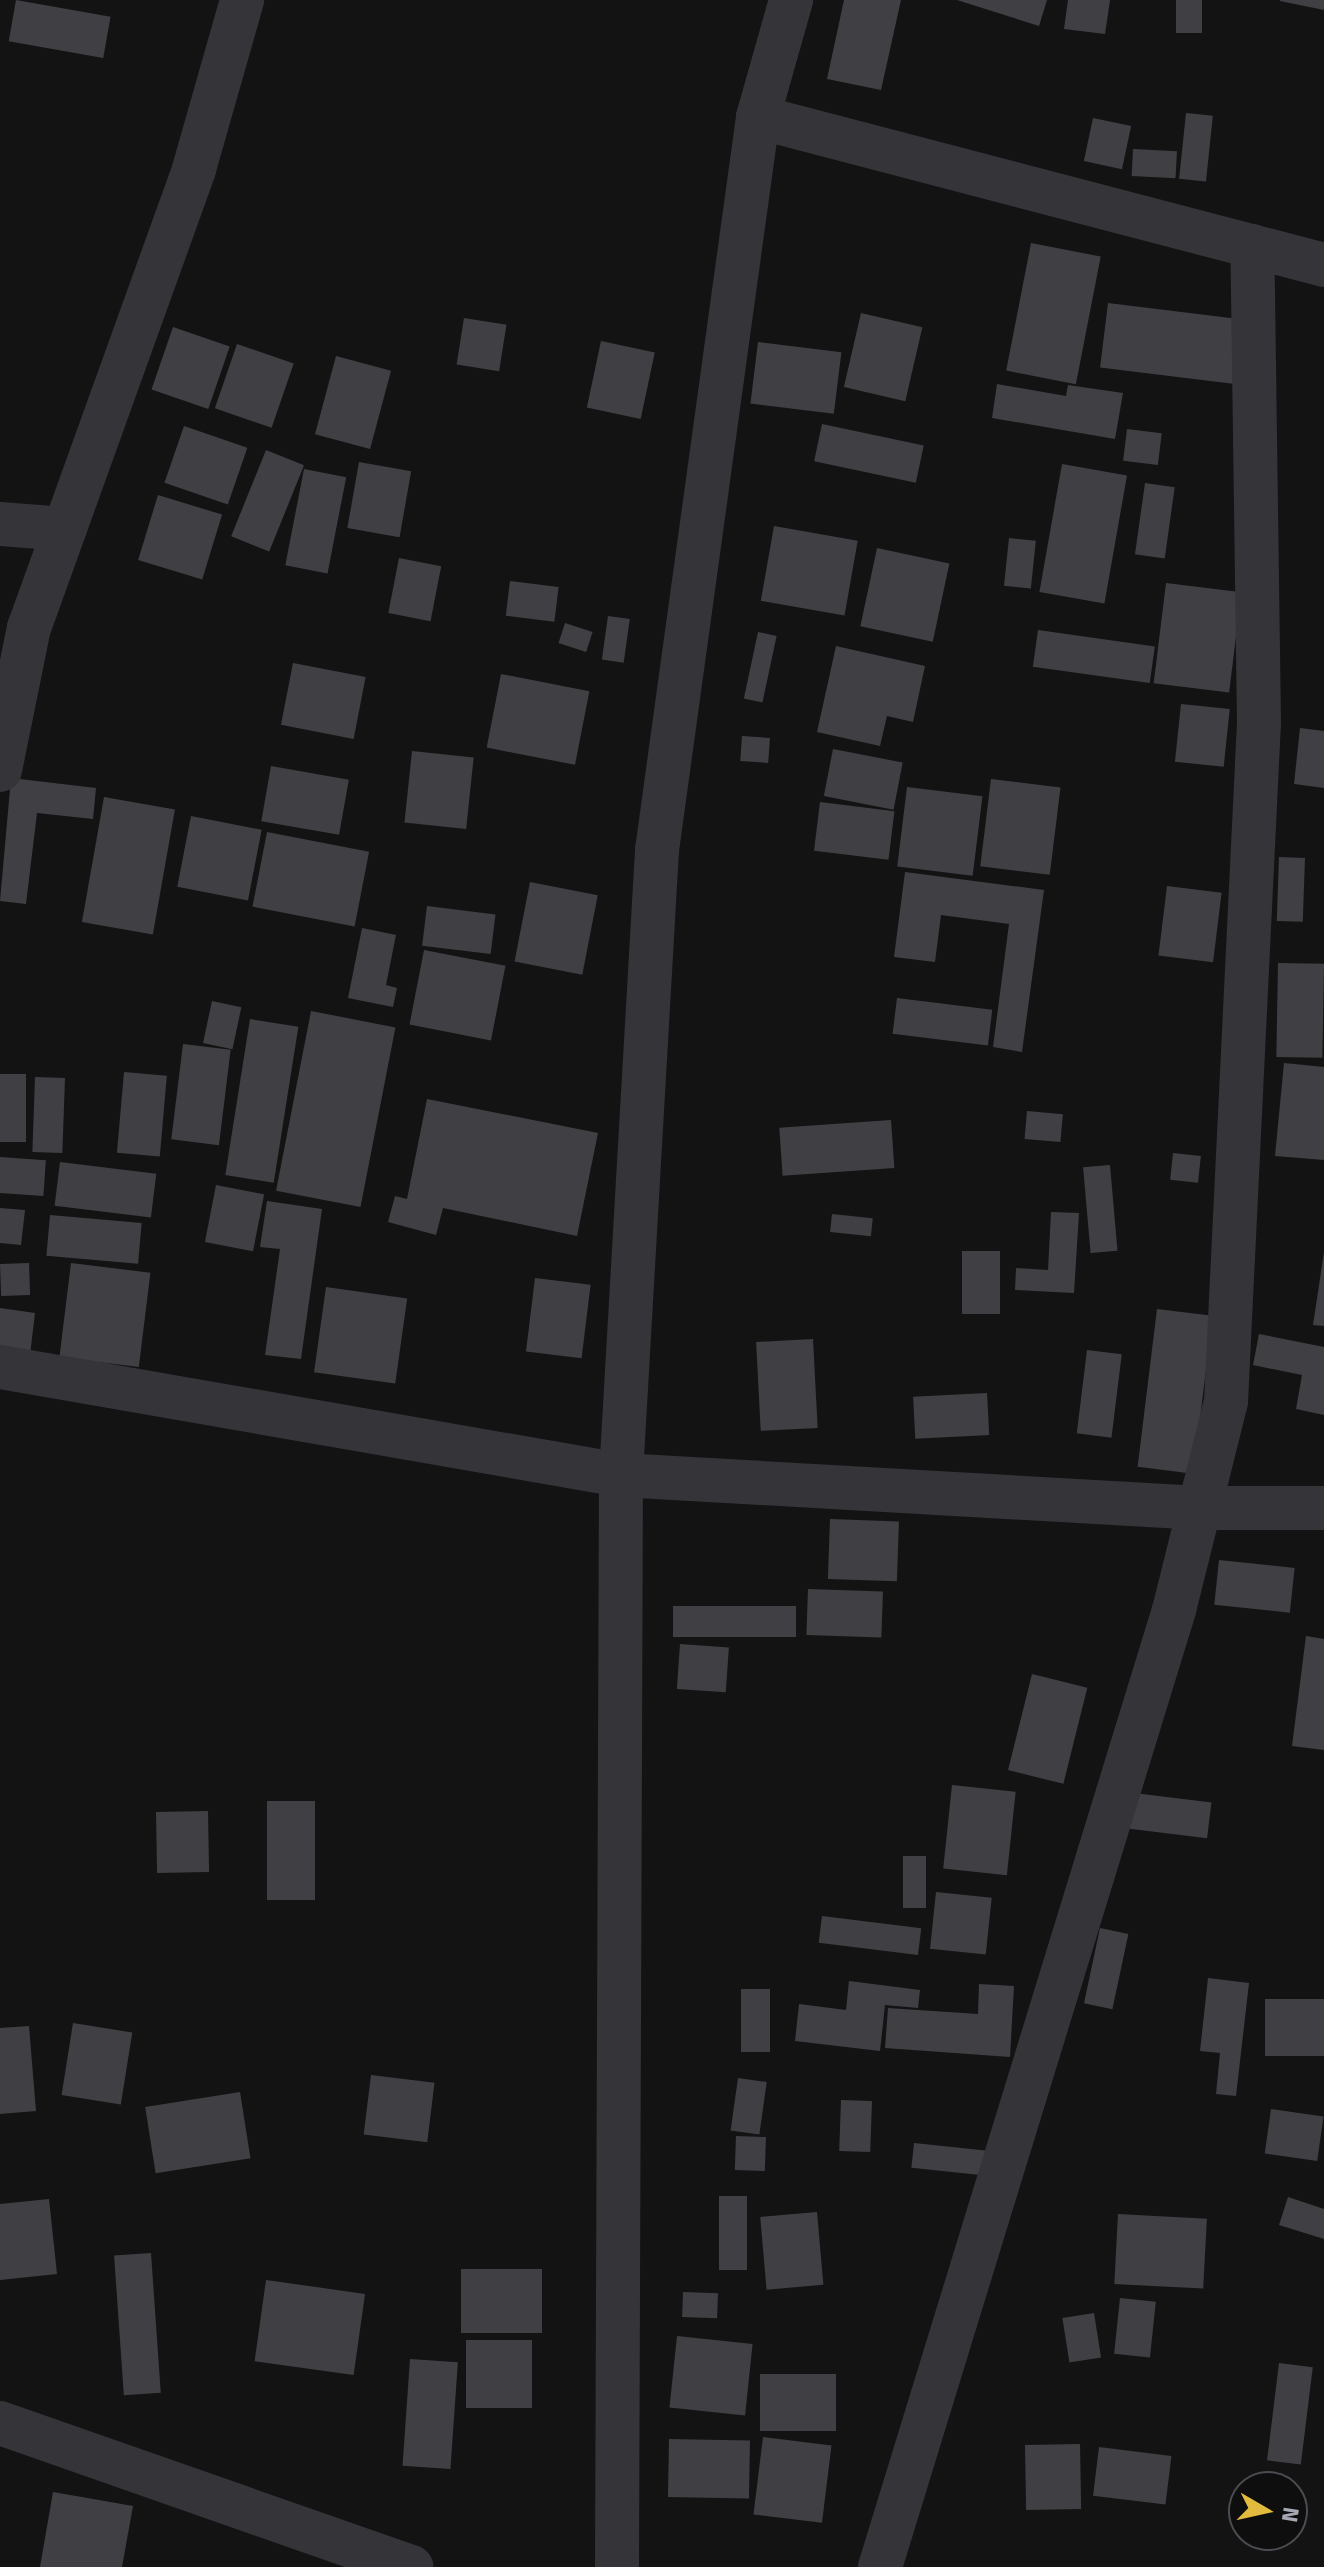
<!DOCTYPE html>
<style>
body{margin:0}
#map{position:relative;width:1324px;height:2567px;overflow:hidden;background:#131314;font-family:"Fira Sans",sans-serif}
div>[style]{position:absolute}
[style*='--x']{left:calc(var(--x)*1px);top:calc(var(--y)*1px);width:calc(var(--w)*1px);rotate:calc(var(--a)*1deg)}
.building>*{inset:0;background:#404044;transform-origin:0 0}
.minor>*{height:44px;margin:-22px;padding:0 22px;transform-origin:22px;border-radius:22px;background:#343439}
span{translate:-50% -50%;white-space:nowrap;text-align:center;line-height:1.15;-webkit-text-stroke:8px #0e0e0f;paint-order:stroke}
.north{position:absolute;left:1228px;top:2471px;width:80px;height:80px;box-sizing:border-box;background:#0e0e0f;border:2px solid #4b4c51;border-radius:50%;rotate:99deg;font-size:22px;font-weight:700;line-height:32px;text-align:center;color:#a6a8b4}
.north::after{content:'';display:block;margin:auto;width:28px;height:36px;background:#e2ba3d;clip-path:polygon(50% 0,100% 100%,50% 72%,0 100%)}
</style>
<div id="map">
<div class="building">
<div style="left:16px;top:0;width:96px;height:42px;rotate:10deg"></div>
<div style="clip-path:polygon(844px 0,901px 0,881px 90px,827px 79px)"></div>
<div style="clip-path:polygon(957px 0,1047px 0,1039px 26px)"></div>
<div style="clip-path:polygon(1068px 0,1110px 0,1105px 34px,1064px 29px)"></div>
<div style="left:1176px;top:0;width:26px;height:33px"></div>
<div style="clip-path:polygon(1280px 0,1324px 0,1324px 10px,1280px 1px)"></div>
<div style="left:1186px;top:113px;width:27px;height:66px;rotate:6deg"></div>
<div style="left:1093px;top:118px;width:39px;height:44px;rotate:12deg"></div>
<div style="left:1133px;top:149px;width:44px;height:27px;rotate:3deg"></div>
<div style="left:1031px;top:243px;width:71px;height:130px;rotate:11deg"></div>
<div style="left:1108px;top:303px;width:144px;height:65px;rotate:7deg"></div>
<div style="left:861px;top:313px;width:63px;height:76px;rotate:13deg"></div>
<div style="left:464px;top:318px;width:43px;height:47px;rotate:9deg"></div>
<div style="left:173px;top:327px;width:60px;height:66px;rotate:19deg"></div>
<div style="left:601px;top:341px;width:55px;height:68px;rotate:12deg"></div>
<div style="left:758px;top:342px;width:84px;height:62px;rotate:7deg"></div>
<div style="left:237px;top:344px;width:60px;height:68px;rotate:19deg"></div>
<div style="left:336px;top:356px;width:57px;height:81px;rotate:15deg"></div>
<div style="clip-path:polygon(997px 384px,1066px 396px,1068px 385px,1123px 393px,1115px 439px,992px 418px)"></div>
<div style="left:822px;top:424px;width:104px;height:38px;rotate:12deg"></div>
<div style="left:184px;top:426px;width:67px;height:60px;rotate:19deg"></div>
<div style="left:1127px;top:429px;width:35px;height:32px;rotate:7deg"></div>
<div style="left:266px;top:450px;width:41px;height:93px;rotate:22deg"></div>
<div style="left:359px;top:462px;width:53px;height:67px;rotate:10deg"></div>
<div style="left:1062px;top:464px;width:66px;height:130px;rotate:10deg"></div>
<div style="left:304px;top:469px;width:43px;height:98px;rotate:11deg"></div>
<div style="left:1145px;top:483px;width:30px;height:72px;rotate:8deg"></div>
<div style="left:158px;top:495px;width:67px;height:68px;rotate:17deg"></div>
<div style="left:774px;top:526px;width:85px;height:76px;rotate:10deg"></div>
<div style="left:1009px;top:538px;width:27px;height:48px;rotate:6deg"></div>
<div style="left:877px;top:548px;width:74px;height:80px;rotate:12deg"></div>
<div style="left:399px;top:558px;width:43px;height:56px;rotate:11deg"></div>
<div style="left:510px;top:581px;width:49px;height:35px;rotate:7deg"></div>
<div style="left:1166px;top:583px;width:76px;height:101px;rotate:7deg"></div>
<div style="left:608px;top:616px;width:22px;height:44px;rotate:8deg"></div>
<div style="left:565px;top:623px;width:29px;height:21px;rotate:18deg"></div>
<div style="left:1038px;top:630px;width:118px;height:37px;rotate:8deg"></div>
<div style="left:758px;top:632px;width:19px;height:68px;rotate:12deg"></div>
<div style="clip-path:polygon(836px 646px,925px 666px,913px 722px,887px 716px,880px 746px,817px 732px)"></div>
<div style="left:293px;top:663px;width:74px;height:63px;rotate:11deg"></div>
<div style="left:501px;top:674px;width:90px;height:75px;rotate:11deg"></div>
<div style="left:1181px;top:704px;width:49px;height:58px;rotate:6deg"></div>
<div style="clip-path:polygon(1300px 728px,1324px 731px,1324px 788px,1294px 784px)"></div>
<div style="left:742px;top:736px;width:28px;height:25px;rotate:4deg"></div>
<div style="left:833px;top:749px;width:71px;height:48px;rotate:11deg"></div>
<div style="left:412px;top:751px;width:62px;height:72px;rotate:6deg"></div>
<div style="left:271px;top:766px;width:79px;height:56px;rotate:10deg"></div>
<div style="clip-path:polygon(11px 778px,96px 788px,93px 819px,37px 813px,26px 904px,0 901px)"></div>
<div style="left:991px;top:779px;width:70px;height:88px;rotate:7deg"></div>
<div style="left:907px;top:787px;width:76px;height:80px;rotate:7deg"></div>
<div style="left:104px;top:797px;width:72px;height:127px;rotate:10deg"></div>
<div style="left:820px;top:802px;width:75px;height:49px;rotate:7deg"></div>
<div style="left:191px;top:816px;width:72px;height:72px;rotate:11deg"></div>
<div style="left:267px;top:832px;width:104px;height:76px;rotate:11deg"></div>
<div style="left:1279px;top:857px;width:26px;height:64px;rotate:2deg"></div>
<div style="clip-path:polygon(905px 872px,1044px 890px,1022px 1052px,993px 1047px,1009px 924px,941px 915px,935px 962px,894px 957px)"></div>
<div style="left:530px;top:882px;width:69px;height:81px;rotate:11deg"></div>
<div style="left:1167px;top:886px;width:55px;height:70px;rotate:7deg"></div>
<div style="left:427px;top:906px;width:69px;height:40px;rotate:7deg"></div>
<div style="clip-path:polygon(362px 928px,396px 935px,386px 985px,397px 988px,393px 1007px,348px 998px)"></div>
<div style="left:424px;top:950px;width:83px;height:76px;rotate:11deg"></div>
<div style="left:1278px;top:963px;width:46px;height:94px;rotate:1deg"></div>
<div style="left:897px;top:998px;width:96px;height:36px;rotate:7deg"></div>
<div style="left:212px;top:1001px;width:30px;height:43px;rotate:12deg"></div>
<div style="left:311px;top:1011px;width:86px;height:183px;rotate:11deg"></div>
<div style="left:250px;top:1019px;width:49px;height:158px;rotate:9deg"></div>
<div style="left:183px;top:1044px;width:48px;height:96px;rotate:7deg"></div>
<div style="clip-path:polygon(1284px 1063px,1324px 1067px,1324px 1160px,1275px 1156px)"></div>
<div style="left:124px;top:1072px;width:43px;height:81px;rotate:5deg"></div>
<div style="left:0;top:1074px;width:26px;height:68px"></div>
<div style="left:35px;top:1077px;width:30px;height:75px;rotate:2deg"></div>
<div style="clip-path:polygon(427px 1099px,598px 1133px,577px 1236px,443px 1208px,436px 1235px,388px 1222px,395px 1196px,407px 1199px)"></div>
<div style="left:1027px;top:1111px;width:36px;height:28px;rotate:5deg"></div>
<div style="left:891px;top:1120px;width:48px;height:112px;rotate:86deg"></div>
<div style="left:1173px;top:1153px;width:28px;height:27px;rotate:6deg"></div>
<div style="left:0;top:1157px;width:46px;height:36px;rotate:4deg"></div>
<div style="left:60px;top:1162px;width:97px;height:44px;rotate:7deg"></div>
<div style="left:1110px;top:1165px;width:86px;height:27px;rotate:85deg"></div>
<div style="left:216px;top:1185px;width:49px;height:58px;rotate:11deg"></div>
<div style="clip-path:polygon(267px 1201px,322px 1209px,301px 1359px,265px 1355px,280px 1249px,260px 1247px)"></div>
<div style="clip-path:polygon(0 1208px,25px 1210px,21px 1245px,0 1243px)"></div>
<div style="clip-path:polygon(1051px 1212px,1079px 1213px,1074px 1293px,1015px 1290px,1016px 1268px,1048px 1270px)"></div>
<div style="left:832px;top:1214px;width:41px;height:18px;rotate:6deg"></div>
<div style="left:50px;top:1215px;width:92px;height:41px;rotate:5deg"></div>
<div style="left:962px;top:1251px;width:38px;height:63px"></div>
<div style="clip-path:polygon(1324px 1252px,1324px 1326px,1313px 1325px)"></div>
<div style="left:29px;top:1263px;width:32px;height:29px;rotate:88deg"></div>
<div style="left:71px;top:1263px;width:80px;height:95px;rotate:7deg"></div>
<div style="left:535px;top:1278px;width:56px;height:74px;rotate:7deg"></div>
<div style="left:326px;top:1287px;width:82px;height:86px;rotate:8deg"></div>
<div style="clip-path:polygon(0 1308px,35px 1313px,30px 1355px,0 1351px)"></div>
<div style="left:1157px;top:1309px;width:56px;height:159px;rotate:7deg"></div>
<div style="clip-path:polygon(1259px 1334px,1324px 1347px,1324px 1415px,1296px 1409px,1302px 1375px,1253px 1365px)"></div>
<div style="left:813px;top:1339px;width:89px;height:57px;rotate:87deg"></div>
<div style="left:1087px;top:1350px;width:35px;height:84px;rotate:7deg"></div>
<div style="left:987px;top:1393px;width:42px;height:74px;rotate:87deg"></div>
<div style="left:830px;top:1519px;width:69px;height:60px;rotate:2deg"></div>
<div style="left:1219px;top:1560px;width:76px;height:45px;rotate:6deg"></div>
<div style="left:808px;top:1589px;width:75px;height:46px;rotate:2deg"></div>
<div style="left:673px;top:1606px;width:123px;height:31px"></div>
<div style="clip-path:polygon(1306px 1636px,1324px 1639px,1324px 1750px,1292px 1746px)"></div>
<div style="left:680px;top:1644px;width:49px;height:45px;rotate:4deg"></div>
<div style="left:1032px;top:1674px;width:57px;height:99px;rotate:14deg"></div>
<div style="left:952px;top:1785px;width:64px;height:84px;rotate:6deg"></div>
<div style="left:1134px;top:1793px;width:78px;height:36px;rotate:7deg"></div>
<div style="left:315px;top:1801px;width:99px;height:48px;rotate:90deg"></div>
<div style="left:208px;top:1811px;width:61px;height:52px;rotate:89deg"></div>
<div style="left:903px;top:1856px;width:23px;height:52px"></div>
<div style="left:936px;top:1892px;width:56px;height:57px;rotate:6deg"></div>
<div style="left:822px;top:1916px;width:100px;height:27px;rotate:7deg"></div>
<div style="left:1100px;top:1928px;width:29px;height:77px;rotate:12deg"></div>
<div style="clip-path:polygon(1208px 1978px,1249px 1983px,1236px 2096px,1216px 2094px,1220px 2053px,1200px 2051px)"></div>
<div style="clip-path:polygon(849px 1981px,920px 1990px,918px 2008px,885px 2005px,880px 2051px,795px 2041px,799px 2004px,846px 2010px)"></div>
<div style="clip-path:polygon(979px 1984px,1014px 1986px,1010px 2057px,885px 2048px,888px 2008px,978px 2014px)"></div>
<div style="left:741px;top:1989px;width:29px;height:63px"></div>
<div style="left:1324px;top:1999px;width:57px;height:59px;rotate:90deg"></div>
<div style="left:73px;top:2023px;width:60px;height:73px;rotate:9deg"></div>
<div style="clip-path:polygon(29px 2026px,36px 2111px,0 2114px,0 2028px)"></div>
<div style="left:371px;top:2075px;width:64px;height:60px;rotate:7deg"></div>
<div style="left:738px;top:2078px;width:29px;height:53px;rotate:8deg"></div>
<div style="left:240px;top:2092px;width:67px;height:96px;rotate:81deg"></div>
<div style="left:841px;top:2100px;width:31px;height:51px;rotate:2deg"></div>
<div style="left:1271px;top:2109px;width:53px;height:45px;rotate:8deg"></div>
<div style="left:736px;top:2136px;width:30px;height:34px;rotate:2deg"></div>
<div style="left:914px;top:2143px;width:79px;height:25px;rotate:6deg"></div>
<div style="left:719px;top:2196px;width:28px;height:74px"></div>
<div style="clip-path:polygon(1288px 2197px,1324px 2209px,1324px 2239px,1279px 2225px)"></div>
<div style="clip-path:polygon(49px 2199px,57px 2274px,0 2280px,0 2204px)"></div>
<div style="left:817px;top:2212px;width:73px;height:57px;rotate:85deg"></div>
<div style="left:1118px;top:2214px;width:89px;height:70px;rotate:3deg"></div>
<div style="left:151px;top:2253px;width:140px;height:37px;rotate:86deg"></div>
<div style="left:461px;top:2269px;width:81px;height:64px"></div>
<div style="left:266px;top:2280px;width:100px;height:82px;rotate:8deg"></div>
<div style="left:683px;top:2292px;width:35px;height:25px;rotate:2deg"></div>
<div style="left:1120px;top:2298px;width:36px;height:56px;rotate:6deg"></div>
<div style="left:1094px;top:2313px;width:45px;height:32px;rotate:81deg"></div>
<div style="left:677px;top:2336px;width:76px;height:72px;rotate:6deg"></div>
<div style="left:532px;top:2340px;width:68px;height:66px;rotate:90deg"></div>
<div style="left:410px;top:2359px;width:48px;height:107px;rotate:4deg"></div>
<div style="left:1279px;top:2363px;width:34px;height:98px;rotate:7deg"></div>
<div style="left:836px;top:2374px;width:57px;height:76px;rotate:90deg"></div>
<div style="left:763px;top:2437px;width:69px;height:78px;rotate:7deg"></div>
<div style="left:669px;top:2439px;width:81px;height:58px;rotate:1deg"></div>
<div style="left:1080px;top:2444px;width:65px;height:55px;rotate:89deg"></div>
<div style="left:1099px;top:2447px;width:73px;height:49px;rotate:7deg"></div>
<div style="clip-path:polygon(53px 2492px,133px 2506px,122px 2567px,40px 2567px)"></div>
</div>
<div class="minor">
<div style="--x:758;--y:117;--w:585;--a:14.65"></div>
<div style="--x:0;--y:524;--w:65;--a:4.4"></div>
<div style="--x:0;--y:770;--w:145;--a:-78.5"></div>
<div style="--x:29;--y:628;--w:488;--a:-70.2"></div>
<div style="--x:194;--y:169;--w:176;--a:-74.1"></div>
<div style="--x:0;--y:1367;--w:630;--a:9.87"></div>
<div style="--x:621;--y:1475;--w:580;--a:3.26"></div>
<div style="--x:1200;--y:1508;--w:124;--a:0"></div>
<div style="--x:0;--y:2423;--w:436;--a:19.3"></div>
<div style="--x:617;--y:2567;--w:1092;--a:-89.79"></div>
<div style="--x:621;--y:1475;--w:626;--a:-86.7"></div>
<div style="--x:657;--y:850;--w:740;--a:-82.15"></div>
<div style="--x:758;--y:117;--w:122;--a:-74.2"></div>
<div style="--x:880;--y:2567;--w:1001;--a:-72.92"></div>
<div style="--x:1174;--y:1610;--w:214;--a:-76"></div>
<div style="--x:1226;--y:1402;--w:680;--a:-87.22"></div>
<div style="--x:1259;--y:723;--w:477;--a:-90.8"></div>
</div>
<div class="north">N</div>
</div>
